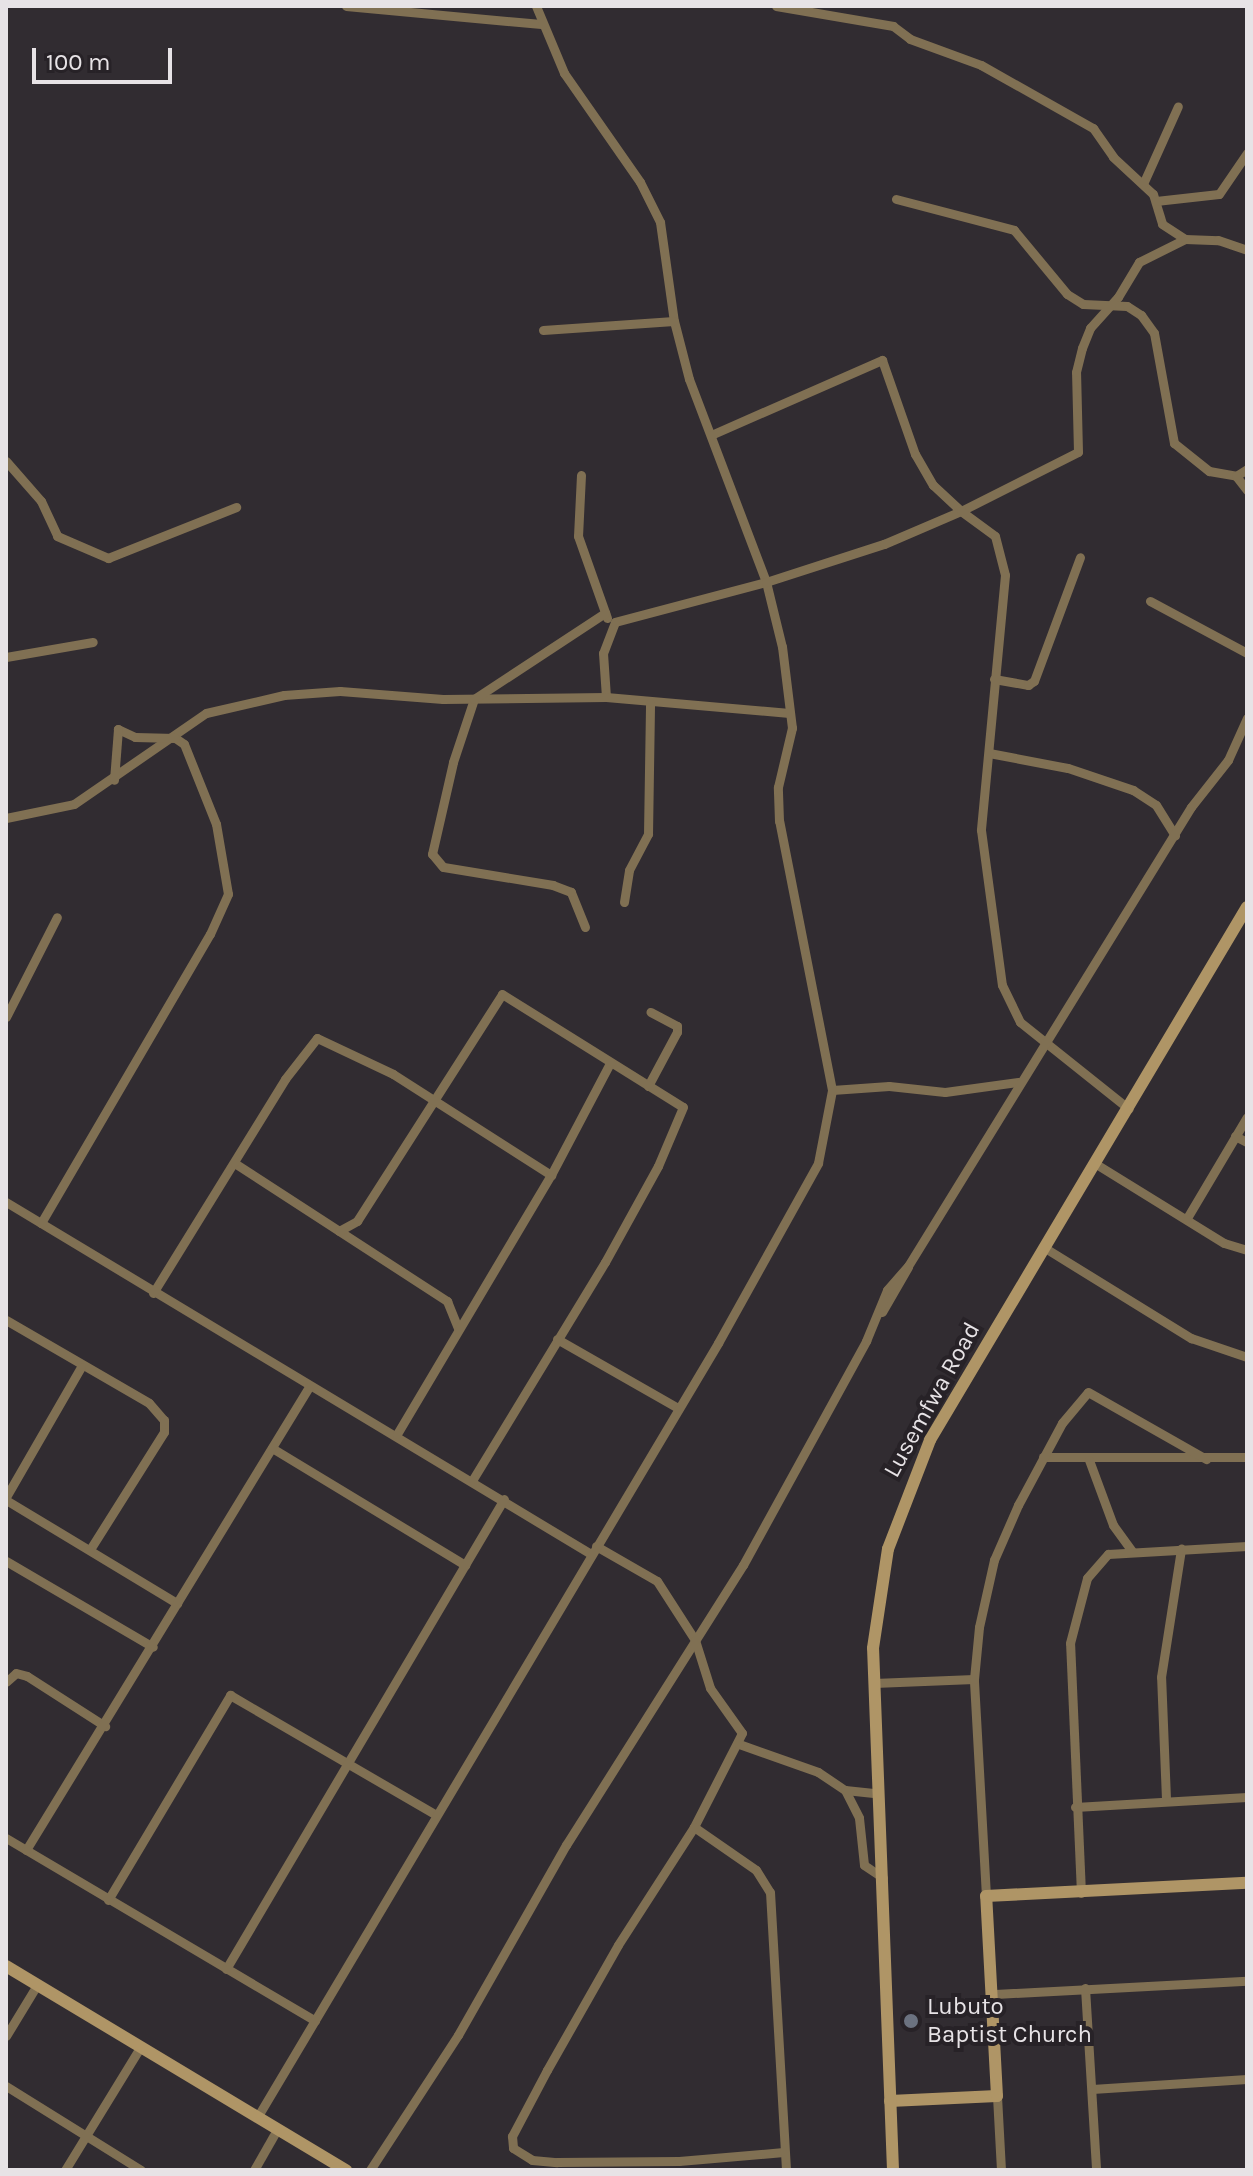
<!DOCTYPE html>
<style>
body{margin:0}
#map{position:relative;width:1253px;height:2176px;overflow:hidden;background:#312c31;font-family:Karla,sans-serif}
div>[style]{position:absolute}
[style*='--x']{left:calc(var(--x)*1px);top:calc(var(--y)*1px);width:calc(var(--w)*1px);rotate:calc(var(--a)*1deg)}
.street>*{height:9px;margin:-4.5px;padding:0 4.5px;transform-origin:4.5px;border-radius:4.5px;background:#807053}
.secondary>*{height:12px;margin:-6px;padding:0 6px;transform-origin:6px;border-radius:6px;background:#af9566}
.dots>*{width:22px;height:22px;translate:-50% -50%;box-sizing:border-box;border:4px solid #272227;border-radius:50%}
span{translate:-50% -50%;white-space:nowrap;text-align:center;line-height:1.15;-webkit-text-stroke:8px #272227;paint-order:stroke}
.street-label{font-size:24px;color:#e7e3e6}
.poi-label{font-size:24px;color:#e7e3e6}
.left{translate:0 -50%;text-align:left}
.frame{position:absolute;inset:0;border:8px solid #e7e3e6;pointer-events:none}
.scale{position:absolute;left:32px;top:48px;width:140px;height:36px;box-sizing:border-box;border:4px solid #e7e3e6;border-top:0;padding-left:10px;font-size:24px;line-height:28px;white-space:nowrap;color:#e7e3e6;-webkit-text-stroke:6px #272227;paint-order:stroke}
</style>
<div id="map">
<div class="street">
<div style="--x:346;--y:6;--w:196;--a:5.3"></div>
<div style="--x:536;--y:6;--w:73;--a:67.3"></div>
<div style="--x:564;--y:73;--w:133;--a:55.1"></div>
<div style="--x:640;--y:182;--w:45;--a:63.4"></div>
<div style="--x:660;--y:222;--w:100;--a:82"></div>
<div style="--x:674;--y:321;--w:60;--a:75.5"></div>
<div style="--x:689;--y:379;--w:217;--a:69.2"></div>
<div style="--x:766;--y:582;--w:156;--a:165.2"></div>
<div style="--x:615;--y:622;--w:33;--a:111"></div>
<div style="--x:603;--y:653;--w:44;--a:86.1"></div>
<div style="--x:776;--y:6;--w:119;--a:9.7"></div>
<div style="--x:893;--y:26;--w:21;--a:37"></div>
<div style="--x:910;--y:39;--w:76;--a:20.1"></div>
<div style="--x:981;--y:65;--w:129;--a:29.4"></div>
<div style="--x:1093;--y:128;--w:35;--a:55"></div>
<div style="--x:1113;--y:157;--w:54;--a:42.8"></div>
<div style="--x:1153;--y:194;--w:31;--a:73"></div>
<div style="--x:1162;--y:224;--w:27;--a:33"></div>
<div style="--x:1143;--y:184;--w:85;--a:-65.8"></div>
<div style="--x:896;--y:199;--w:122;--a:14.7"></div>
<div style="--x:1014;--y:230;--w:83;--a:50.4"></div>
<div style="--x:1067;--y:294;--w:19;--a:32"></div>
<div style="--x:1083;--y:304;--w:44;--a:2.6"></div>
<div style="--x:1127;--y:306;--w:17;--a:33"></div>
<div style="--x:1141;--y:315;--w:22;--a:54"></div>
<div style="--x:1154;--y:333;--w:112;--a:79.7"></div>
<div style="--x:1174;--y:443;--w:45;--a:38.7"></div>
<div style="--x:1209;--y:471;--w:27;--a:10"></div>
<div style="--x:1236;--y:476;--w:13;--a:-32"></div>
<div style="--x:1156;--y:201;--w:63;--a:-6.3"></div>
<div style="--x:1219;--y:194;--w:50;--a:-55.7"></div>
<div style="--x:543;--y:330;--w:131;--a:-3.9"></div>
<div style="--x:711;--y:435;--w:187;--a:-23.7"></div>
<div style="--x:882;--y:360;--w:100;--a:70.7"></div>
<div style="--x:915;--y:454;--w:36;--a:60"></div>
<div style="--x:933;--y:485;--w:38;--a:43"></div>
<div style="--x:961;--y:511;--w:131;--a:-26.8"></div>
<div style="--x:1078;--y:452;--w:80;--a:-91.4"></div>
<div style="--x:1076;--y:372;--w:25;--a:-76"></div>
<div style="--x:1082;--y:348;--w:22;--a:-68"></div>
<div style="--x:1090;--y:328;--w:42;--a:-47.9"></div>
<div style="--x:1118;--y:297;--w:41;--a:-59"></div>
<div style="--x:1139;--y:262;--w:51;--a:-26.6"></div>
<div style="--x:1185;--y:239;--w:33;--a:2"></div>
<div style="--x:1218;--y:240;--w:31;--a:19"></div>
<div style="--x:6;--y:461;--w:53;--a:48.8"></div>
<div style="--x:41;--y:501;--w:38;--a:65"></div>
<div style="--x:57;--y:536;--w:56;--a:23.3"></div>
<div style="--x:108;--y:558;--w:138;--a:-21.7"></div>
<div style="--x:581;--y:475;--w:61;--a:92.8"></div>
<div style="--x:578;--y:536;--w:87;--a:70.5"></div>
<div style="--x:1236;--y:476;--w:18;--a:52"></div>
<div style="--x:1150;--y:601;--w:110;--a:28.2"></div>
<div style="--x:6;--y:657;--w:88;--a:-9.8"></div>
<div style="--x:994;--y:679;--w:35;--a:10"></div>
<div style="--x:1028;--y:685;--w:7;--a:-34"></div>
<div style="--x:1034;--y:681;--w:132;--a:-69.6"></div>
<div style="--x:989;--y:753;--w:80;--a:10.8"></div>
<div style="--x:1068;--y:768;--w:69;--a:18.7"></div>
<div style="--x:1133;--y:790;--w:27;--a:33"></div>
<div style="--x:1156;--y:805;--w:36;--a:58"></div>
<div style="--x:6;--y:818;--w:69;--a:-11.6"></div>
<div style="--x:74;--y:804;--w:160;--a:-34.6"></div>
<div style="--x:206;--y:713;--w:80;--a:-13"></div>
<div style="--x:284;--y:695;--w:56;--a:-4.1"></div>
<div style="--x:340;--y:691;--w:103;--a:4.4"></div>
<div style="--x:443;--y:699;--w:163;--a:-0.7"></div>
<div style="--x:606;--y:697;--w:184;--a:5"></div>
<div style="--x:624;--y:902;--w:32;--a:-81"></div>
<div style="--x:629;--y:870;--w:41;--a:-62.2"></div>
<div style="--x:648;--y:834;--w:131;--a:-89.1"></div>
<div style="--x:585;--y:927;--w:38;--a:-112"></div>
<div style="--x:571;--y:892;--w:19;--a:-159"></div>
<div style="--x:553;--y:885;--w:111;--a:-170.7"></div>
<div style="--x:443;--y:867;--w:17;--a:-130"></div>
<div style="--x:432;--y:854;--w:94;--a:-77.1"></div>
<div style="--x:453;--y:762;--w:66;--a:-71.6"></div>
<div style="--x:474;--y:699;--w:157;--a:-33.3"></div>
<div style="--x:6;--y:1017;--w:112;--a:-63"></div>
<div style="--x:648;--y:1086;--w:61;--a:-61.8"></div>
<div style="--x:677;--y:1032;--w:6;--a:-90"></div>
<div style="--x:677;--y:1026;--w:30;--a:-152"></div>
<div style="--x:832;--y:1090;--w:57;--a:-4"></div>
<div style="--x:889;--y:1086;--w:56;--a:6.1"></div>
<div style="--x:945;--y:1092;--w:74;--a:-7.8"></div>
<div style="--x:1235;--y:1136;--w:13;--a:27"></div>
<div style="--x:236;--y:1164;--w:252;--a:33"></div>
<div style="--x:447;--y:1301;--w:29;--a:68"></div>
<div style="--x:1096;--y:1164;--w:150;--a:31.7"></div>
<div style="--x:1224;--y:1243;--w:24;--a:17"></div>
<div style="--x:6;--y:1202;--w:683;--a:31.04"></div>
<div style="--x:1187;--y:1218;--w:117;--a:-59.3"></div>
<div style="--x:41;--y:1223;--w:335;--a:-59.7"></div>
<div style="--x:210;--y:934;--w:44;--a:-65.8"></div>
<div style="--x:228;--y:894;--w:71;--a:-99.7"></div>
<div style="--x:216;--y:824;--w:86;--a:-111.8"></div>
<div style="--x:184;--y:744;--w:11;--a:-146"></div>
<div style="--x:175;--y:738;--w:40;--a:-178.6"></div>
<div style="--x:135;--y:737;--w:19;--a:-155"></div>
<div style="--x:118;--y:729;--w:51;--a:94.5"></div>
<div style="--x:339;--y:1231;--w:21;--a:-29"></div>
<div style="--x:357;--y:1221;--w:269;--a:-57.4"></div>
<div style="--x:502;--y:994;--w:213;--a:32"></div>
<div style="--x:683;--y:1107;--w:64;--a:113"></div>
<div style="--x:658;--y:1166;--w:110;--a:118.9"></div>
<div style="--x:605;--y:1262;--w:254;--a:121.3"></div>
<div style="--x:1045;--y:1248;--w:172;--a:31.7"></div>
<div style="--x:1191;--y:1338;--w:59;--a:18.7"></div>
<div style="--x:153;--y:1293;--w:251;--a:-58.3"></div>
<div style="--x:285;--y:1079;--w:52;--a:-52"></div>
<div style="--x:317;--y:1038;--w:84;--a:25.3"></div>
<div style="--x:393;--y:1074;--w:188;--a:32.6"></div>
<div style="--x:882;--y:1312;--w:52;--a:-60"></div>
<div style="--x:6;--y:1320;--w:165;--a:30.1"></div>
<div style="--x:149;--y:1403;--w:23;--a:49"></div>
<div style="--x:164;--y:1420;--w:12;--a:90"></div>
<div style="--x:164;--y:1432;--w:137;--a:122.2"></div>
<div style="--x:557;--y:1339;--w:139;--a:29.7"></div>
<div style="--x:397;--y:1434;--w:301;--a:-59.3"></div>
<div style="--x:551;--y:1175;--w:127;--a:-62.2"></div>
<div style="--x:272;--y:1448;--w:226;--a:31.2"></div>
<div style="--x:1043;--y:1457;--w:204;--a:0"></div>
<div style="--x:1089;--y:1460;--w:69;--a:69.7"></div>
<div style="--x:1113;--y:1525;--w:32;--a:54"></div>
<div style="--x:6;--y:1497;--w:150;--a:-60"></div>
<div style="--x:6;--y:1500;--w:200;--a:31.1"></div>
<div style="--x:596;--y:1546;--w:70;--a:29.8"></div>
<div style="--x:657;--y:1581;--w:70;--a:57.2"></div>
<div style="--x:695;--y:1640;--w:50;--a:72.6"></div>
<div style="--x:710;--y:1688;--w:55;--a:54.6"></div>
<div style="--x:742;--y:1733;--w:106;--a:117.1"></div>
<div style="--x:694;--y:1827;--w:140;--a:122.8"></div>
<div style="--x:618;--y:1945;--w:144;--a:119.6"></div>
<div style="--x:547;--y:2070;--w:75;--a:117.9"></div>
<div style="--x:512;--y:2136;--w:12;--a:85"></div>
<div style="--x:513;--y:2148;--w:22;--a:32"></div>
<div style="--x:532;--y:2160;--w:25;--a:5"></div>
<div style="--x:557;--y:2162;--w:122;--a:-0.5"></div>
<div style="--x:679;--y:2161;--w:105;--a:-4.9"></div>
<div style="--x:6;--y:1561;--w:170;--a:30.3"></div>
<div style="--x:6;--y:1682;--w:13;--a:-42"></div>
<div style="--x:16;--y:1673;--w:11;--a:15"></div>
<div style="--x:27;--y:1676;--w:93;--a:32.7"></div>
<div style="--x:874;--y:1683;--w:100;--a:-2.3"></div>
<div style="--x:739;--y:1744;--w:84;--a:19.5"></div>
<div style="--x:818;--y:1772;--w:32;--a:34"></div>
<div style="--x:845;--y:1790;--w:31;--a:6"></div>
<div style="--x:845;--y:1790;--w:31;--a:63"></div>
<div style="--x:859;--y:1818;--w:47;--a:83.9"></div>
<div style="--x:864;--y:1865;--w:23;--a:34"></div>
<div style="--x:1166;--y:1799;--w:122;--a:-92.3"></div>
<div style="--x:1161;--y:1677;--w:130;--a:-81.1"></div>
<div style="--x:1075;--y:1807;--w:172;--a:-3.3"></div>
<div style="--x:694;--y:1827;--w:75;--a:34.7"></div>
<div style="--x:756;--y:1870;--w:26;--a:58"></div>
<div style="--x:770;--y:1892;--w:278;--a:86.7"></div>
<div style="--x:6;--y:1838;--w:359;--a:30.6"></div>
<div style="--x:26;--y:1850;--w:543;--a:-58.57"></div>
<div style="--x:1081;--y:1893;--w:250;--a:-92.5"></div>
<div style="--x:1070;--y:1643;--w:67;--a:-75.3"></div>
<div style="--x:1087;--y:1578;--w:32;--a:-49"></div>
<div style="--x:1108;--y:1554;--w:139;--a:-3.3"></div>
<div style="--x:986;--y:1896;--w:217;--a:-93.2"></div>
<div style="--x:974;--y:1679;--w:52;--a:-84.5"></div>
<div style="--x:979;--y:1627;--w:69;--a:-77.4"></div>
<div style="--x:994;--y:1560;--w:60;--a:-66.4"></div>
<div style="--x:1018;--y:1505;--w:93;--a:-61.8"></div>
<div style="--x:1062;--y:1423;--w:40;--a:-50"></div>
<div style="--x:1088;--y:1392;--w:136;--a:29.6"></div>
<div style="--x:108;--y:1900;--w:239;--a:-59.2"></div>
<div style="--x:230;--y:1695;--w:238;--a:30.2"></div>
<div style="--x:226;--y:1969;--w:546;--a:-59.4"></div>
<div style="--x:1085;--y:1988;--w:182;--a:86.5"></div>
<div style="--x:995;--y:1994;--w:252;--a:-3"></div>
<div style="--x:6;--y:2036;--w:60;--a:-58.7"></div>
<div style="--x:6;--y:2086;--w:159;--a:31.9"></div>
<div style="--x:1092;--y:2089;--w:155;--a:-3.7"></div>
<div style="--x:997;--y:2096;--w:74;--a:86.9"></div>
<div style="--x:258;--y:2116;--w:900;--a:-59.24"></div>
<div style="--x:718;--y:1343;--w:206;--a:-60.9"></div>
<div style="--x:818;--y:1163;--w:74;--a:-79.1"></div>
<div style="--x:832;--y:1090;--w:274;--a:-101.1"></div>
<div style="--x:779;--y:821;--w:34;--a:-92"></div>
<div style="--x:778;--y:787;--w:61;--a:-76.7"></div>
<div style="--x:792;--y:728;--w:82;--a:-97"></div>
<div style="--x:782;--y:647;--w:67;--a:-103.8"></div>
<div style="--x:766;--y:582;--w:124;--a:-17.9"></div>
<div style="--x:884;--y:544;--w:84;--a:-23.2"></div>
<div style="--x:961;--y:511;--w:42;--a:36.3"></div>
<div style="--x:995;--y:536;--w:40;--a:75.6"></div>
<div style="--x:1005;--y:575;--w:256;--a:95.4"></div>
<div style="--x:981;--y:830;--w:156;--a:82.3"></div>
<div style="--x:1002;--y:985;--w:41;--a:64.1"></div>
<div style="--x:1020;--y:1022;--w:139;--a:38.6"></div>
<div style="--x:65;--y:2170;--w:145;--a:-58.5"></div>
<div style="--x:254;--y:2170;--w:48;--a:-60.3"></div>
<div style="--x:370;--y:2170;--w:161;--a:-56.9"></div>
<div style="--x:458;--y:2035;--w:219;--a:-60.4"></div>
<div style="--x:566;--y:1845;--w:331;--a:-57.7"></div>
<div style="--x:743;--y:1565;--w:256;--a:-61.2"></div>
<div style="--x:866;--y:1341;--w:55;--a:-67.6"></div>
<div style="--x:887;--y:1290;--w:32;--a:-49"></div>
<div style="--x:908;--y:1266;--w:539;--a:-58.34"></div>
<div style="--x:1191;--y:807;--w:60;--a:-51.8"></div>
<div style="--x:1228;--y:760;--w:46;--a:-65.7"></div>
</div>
<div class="secondary">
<div style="--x:6;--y:1966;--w:397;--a:31"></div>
<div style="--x:890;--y:2101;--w:107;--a:-2.7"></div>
<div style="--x:997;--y:2096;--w:200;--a:-93.1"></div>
<div style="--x:986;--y:1896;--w:261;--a:-2.9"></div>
<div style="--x:893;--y:2170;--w:522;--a:-92.19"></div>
<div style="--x:873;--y:1648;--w:100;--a:-81.4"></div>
<div style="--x:888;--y:1549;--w:117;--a:-68.9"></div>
<div style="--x:930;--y:1440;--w:620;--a:-59.26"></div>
</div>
<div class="dots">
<div style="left:911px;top:2021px;background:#6b7280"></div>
</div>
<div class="street-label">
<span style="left:932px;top:1400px;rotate:-61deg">Lusemfwa Road</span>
</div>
<div class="poi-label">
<span class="left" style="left:927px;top:2021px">Lubuto<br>Baptist Church</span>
</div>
<div class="frame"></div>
<div class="scale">100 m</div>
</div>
